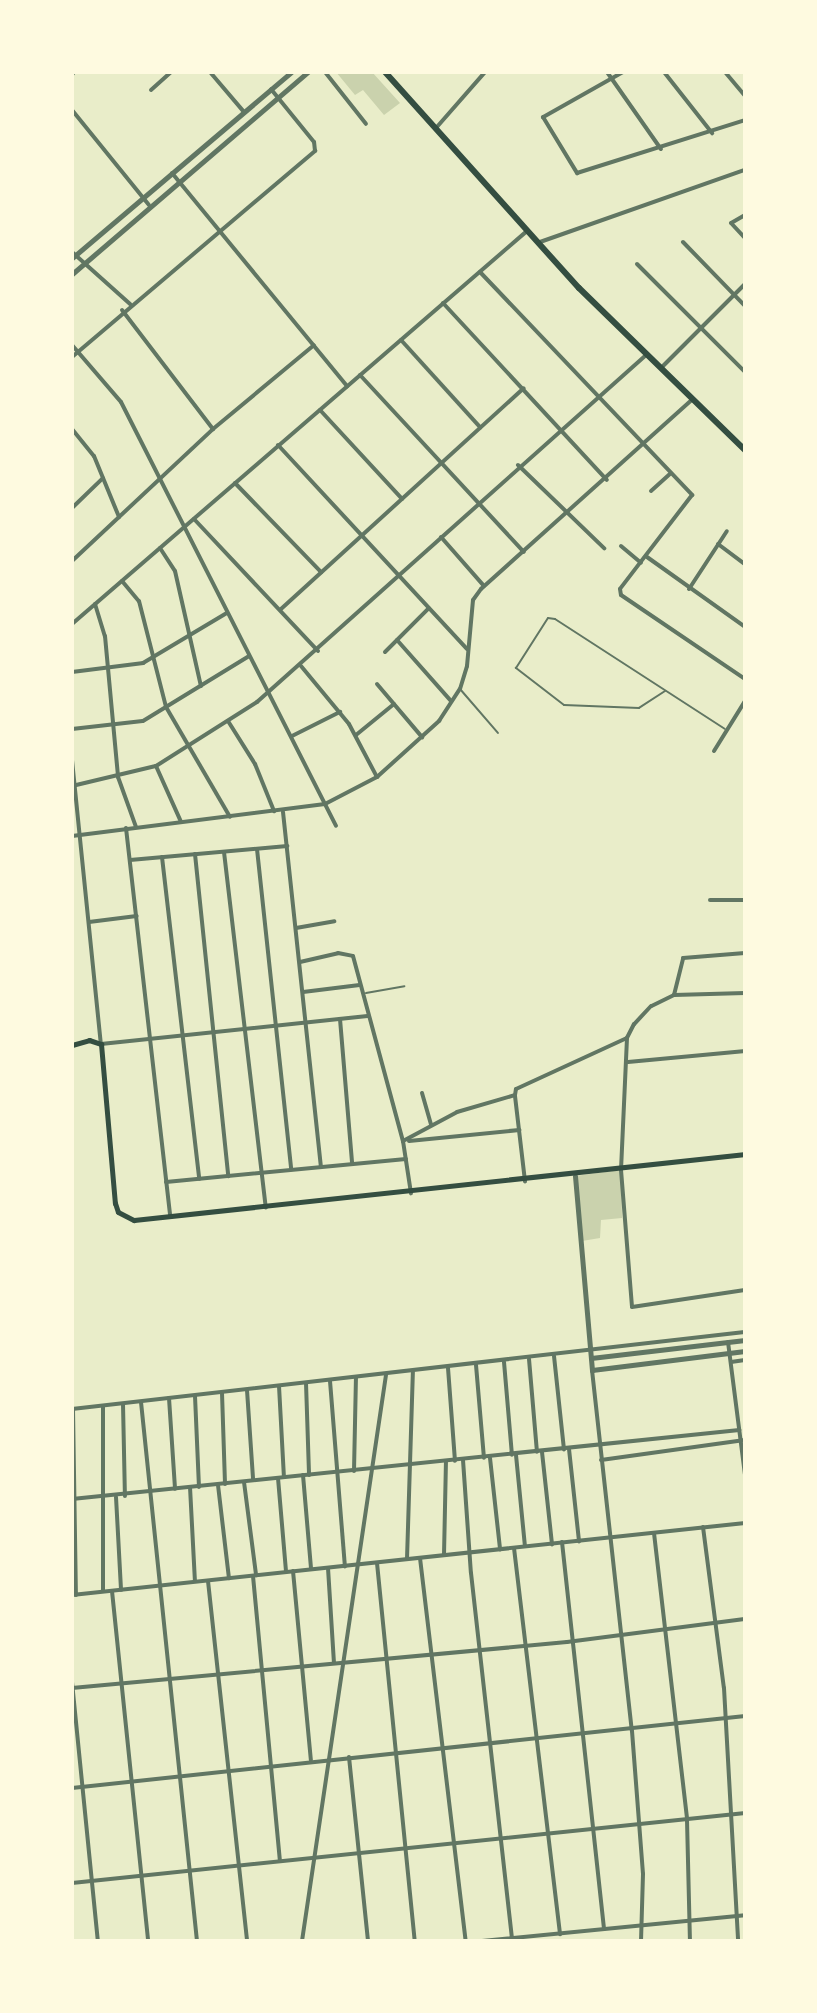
<!DOCTYPE html>
<style>
body{margin:0}
#map{position:relative;width:817px;height:2013px;overflow:hidden;background:#e9edc9;font-family:Barlow,sans-serif}
div>[style]{position:absolute}
[style*='--x']{left:calc(var(--x)*1px);top:calc(var(--y)*1px);width:calc(var(--w)*1px);rotate:calc(var(--a)*1deg)}
.green>*{inset:0;background:#cad2ad}
.service>*{height:2px;margin:-1px;padding:0 1px;transform-origin:1px;border-radius:1px;background:#617663}
.minor>*{height:4px;margin:-2px;padding:0 2px;transform-origin:2px;border-radius:2px;background:#617663}
.tertiary>*{height:5px;margin:-2.5px;padding:0 2.5px;transform-origin:2.5px;border-radius:2.5px;background:#617663}
.secondary>*{height:5px;margin:-2.5px;padding:0 2.5px;transform-origin:2.5px;border-radius:2.5px;background:#344e41}
.primary>*{height:6px;margin:-3px;padding:0 3px;transform-origin:3px;border-radius:3px;background:#344e41}
span{translate:-50% -50%;white-space:nowrap;text-align:center;line-height:1.15;-webkit-text-stroke:8px #fefae0;paint-order:stroke}
.frame{position:absolute;inset:0;border:74px solid #fefae0;pointer-events:none}
</style>
<div id="map">
<div class="green">
<div style="clip-path:polygon(336px 72px,372px 72px,400px 103px,384px 115px,363px 90px,355px 95px)"></div>
<div style="clip-path:polygon(621px 1170px,622px 1218px,601px 1220px,600px 1238px,582px 1241px,575px 1176px)"></div>
</div>
<div class="service">
<div style="--x:460;--y:689;--w:58;--a:49.2"></div>
<div style="--x:665;--y:691;--w:31;--a:147"></div>
<div style="--x:639;--y:708;--w:75;--a:-177.7"></div>
<div style="--x:564;--y:705;--w:61;--a:-142.4"></div>
<div style="--x:516;--y:668;--w:59;--a:-57.4"></div>
<div style="--x:548;--y:618;--w:7;--a:8"></div>
<div style="--x:555;--y:619;--w:202;--a:32.9"></div>
<div style="--x:366;--y:993;--w:39;--a:-10"></div>
</div>
<div class="minor">
<div style="--x:210;--y:72;--w:52;--a:49.6"></div>
<div style="--x:325;--y:72;--w:66;--a:51.7"></div>
<div style="--x:607;--y:72;--w:94;--a:55"></div>
<div style="--x:623;--y:72;--w:92;--a:150.6"></div>
<div style="--x:543;--y:117;--w:66;--a:58.7"></div>
<div style="--x:577;--y:173;--w:176;--a:-17.5"></div>
<div style="--x:664;--y:72;--w:78;--a:51.8"></div>
<div style="--x:725;--y:72;--w:31;--a:50"></div>
<div style="--x:72;--y:75;--w:4;--a:-56"></div>
<div style="--x:151;--y:90;--w:27;--a:-42"></div>
<div style="--x:72;--y:110;--w:122;--a:51"></div>
<div style="--x:436;--y:128;--w:74;--a:-48.8"></div>
<div style="--x:172;--y:173;--w:276;--a:50.6"></div>
<div style="--x:745;--y:215;--w:16;--a:150"></div>
<div style="--x:731;--y:223;--w:21;--a:47"></div>
<div style="--x:540;--y:242;--w:217;--a:-19.4"></div>
<div style="--x:683;--y:242;--w:89;--a:45.9"></div>
<div style="--x:72;--y:252;--w:78;--a:41.9"></div>
<div style="--x:637;--y:264;--w:153;--a:45"></div>
<div style="--x:480;--y:272;--w:308;--a:46.4"></div>
<div style="--x:692;--y:495;--w:118;--a:127.5"></div>
<div style="--x:620;--y:589;--w:6;--a:81"></div>
<div style="--x:621;--y:595;--w:150;--a:34.1"></div>
<div style="--x:443;--y:303;--w:241;--a:47.2"></div>
<div style="--x:122;--y:310;--w:150;--a:52.6"></div>
<div style="--x:401;--y:340;--w:118;--a:47.8"></div>
<div style="--x:72;--y:345;--w:75;--a:49.3"></div>
<div style="--x:121;--y:402;--w:475;--a:63.1"></div>
<div style="--x:72;--y:357;--w:319;--a:-40.3"></div>
<div style="--x:315;--y:151;--w:9;--a:-96"></div>
<div style="--x:314;--y:142;--w:68;--a:-129.1"></div>
<div style="--x:662;--y:367;--w:117;--a:-45"></div>
<div style="--x:360;--y:375;--w:241;--a:47.2"></div>
<div style="--x:320;--y:410;--w:121;--a:47.3"></div>
<div style="--x:72;--y:429;--w:35;--a:51"></div>
<div style="--x:94;--y:456;--w:66;--a:67.7"></div>
<div style="--x:278;--y:445;--w:278;--a:47.2"></div>
<div style="--x:518;--y:465;--w:120;--a:44"></div>
<div style="--x:235;--y:483;--w:124;--a:46"></div>
<div style="--x:651;--y:491;--w:25;--a:-42"></div>
<div style="--x:72;--y:508;--w:43;--a:-44.1"></div>
<div style="--x:194;--y:519;--w:181;--a:46.8"></div>
<div style="--x:441;--y:537;--w:65;--a:48.7"></div>
<div style="--x:718;--y:544;--w:34;--a:37"></div>
<div style="--x:621;--y:546;--w:26;--a:40"></div>
<div style="--x:160;--y:548;--w:27;--a:57"></div>
<div style="--x:175;--y:571;--w:118;--a:77.3"></div>
<div style="--x:647;--y:557;--w:120;--a:35.5"></div>
<div style="--x:72;--y:561;--w:193;--a:-43.1"></div>
<div style="--x:213;--y:429;--w:131;--a:-39.7"></div>
<div style="--x:122;--y:581;--w:26;--a:50"></div>
<div style="--x:139;--y:601;--w:109;--a:75.7"></div>
<div style="--x:166;--y:707;--w:127;--a:59.8"></div>
<div style="--x:689;--y:589;--w:69;--a:-56.8"></div>
<div style="--x:95;--y:604;--w:34;--a:73"></div>
<div style="--x:105;--y:636;--w:142;--a:84.7"></div>
<div style="--x:118;--y:777;--w:53;--a:70.2"></div>
<div style="--x:281;--y:609;--w:328;--a:-42.3"></div>
<div style="--x:72;--y:624;--w:601;--a:-40.82"></div>
<div style="--x:397;--y:640;--w:81;--a:48.5"></div>
<div style="--x:385;--y:652;--w:62;--a:-45"></div>
<div style="--x:301;--y:666;--w:75;--a:50.4"></div>
<div style="--x:349;--y:724;--w:60;--a:62.2"></div>
<div style="--x:72;--y:672;--w:72;--a:-7.2"></div>
<div style="--x:143;--y:663;--w:98;--a:-30.8"></div>
<div style="--x:377;--y:684;--w:70;--a:49.7"></div>
<div style="--x:228;--y:721;--w:51;--a:57.9"></div>
<div style="--x:255;--y:764;--w:51;--a:68"></div>
<div style="--x:72;--y:729;--w:71;--a:-6.4"></div>
<div style="--x:143;--y:721;--w:124;--a:-31.5"></div>
<div style="--x:356;--y:735;--w:49;--a:-39.2"></div>
<div style="--x:292;--y:736;--w:54;--a:-26.6"></div>
<div style="--x:714;--y:751;--w:59;--a:-58.2"></div>
<div style="--x:72;--y:760;--w:285;--a:84.2"></div>
<div style="--x:101;--y:1044;--w:268;--a:-6"></div>
<div style="--x:156;--y:766;--w:61;--a:65.9"></div>
<div style="--x:72;--y:786;--w:86;--a:-13.4"></div>
<div style="--x:156;--y:766;--w:120;--a:-32.4"></div>
<div style="--x:257;--y:702;--w:521;--a:-41.73"></div>
<div style="--x:283;--y:812;--w:356;--a:83.9"></div>
<div style="--x:126;--y:828;--w:390;--a:83.5"></div>
<div style="--x:72;--y:836;--w:255;--a:-7.2"></div>
<div style="--x:325;--y:804;--w:59;--a:-27.4"></div>
<div style="--x:377;--y:777;--w:84;--a:-42.1"></div>
<div style="--x:439;--y:721;--w:38;--a:-57"></div>
<div style="--x:460;--y:689;--w:24;--a:-73"></div>
<div style="--x:467;--y:666;--w:66;--a:-84.8"></div>
<div style="--x:473;--y:600;--w:14;--a:-54"></div>
<div style="--x:481;--y:589;--w:283;--a:-41.9"></div>
<div style="--x:257;--y:849;--w:322;--a:83.9"></div>
<div style="--x:224;--y:852;--w:358;--a:83.3"></div>
<div style="--x:195;--y:854;--w:324;--a:84.1"></div>
<div style="--x:162;--y:857;--w:324;--a:83.4"></div>
<div style="--x:130;--y:860;--w:158;--a:-5.1"></div>
<div style="--x:710;--y:900;--w:35;--a:0"></div>
<div style="--x:89;--y:922;--w:48;--a:-7.1"></div>
<div style="--x:296;--y:928;--w:39;--a:-10"></div>
<div style="--x:300;--y:962;--w:39;--a:-13"></div>
<div style="--x:338;--y:953;--w:15;--a:11"></div>
<div style="--x:353;--y:956;--w:192;--a:74.9"></div>
<div style="--x:403;--y:1141;--w:53;--a:81.3"></div>
<div style="--x:303;--y:992;--w:57;--a:-7"></div>
<div style="--x:745;--y:993;--w:71;--a:178.4"></div>
<div style="--x:674;--y:995;--w:25;--a:154"></div>
<div style="--x:651;--y:1006;--w:25;--a:133"></div>
<div style="--x:634;--y:1024;--w:16;--a:117"></div>
<div style="--x:627;--y:1038;--w:132;--a:92.6"></div>
<div style="--x:621;--y:1170;--w:137;--a:85.4"></div>
<div style="--x:632;--y:1307;--w:114;--a:-8.6"></div>
<div style="--x:674;--y:995;--w:38;--a:-76"></div>
<div style="--x:683;--y:958;--w:62;--a:-4.6"></div>
<div style="--x:340;--y:1019;--w:144;--a:85.2"></div>
<div style="--x:628;--y:1062;--w:118;--a:-5.4"></div>
<div style="--x:422;--y:1093;--w:33;--a:74"></div>
<div style="--x:515;--y:1096;--w:86;--a:83.3"></div>
<div style="--x:403;--y:1141;--w:61;--a:-28.2"></div>
<div style="--x:457;--y:1112;--w:60;--a:-16.3"></div>
<div style="--x:515;--y:1095;--w:6;--a:-81"></div>
<div style="--x:516;--y:1089;--w:122;--a:-24.7"></div>
<div style="--x:409;--y:1141;--w:111;--a:-5.7"></div>
<div style="--x:166;--y:1182;--w:241;--a:-5.5"></div>
<div style="--x:728;--y:1342;--w:133;--a:82.7"></div>
<div style="--x:554;--y:1356;--w:94;--a:83.9"></div>
<div style="--x:529;--y:1359;--w:93;--a:85.1"></div>
<div style="--x:504;--y:1362;--w:93;--a:85.1"></div>
<div style="--x:731;--y:1362;--w:14;--a:-8"></div>
<div style="--x:476;--y:1365;--w:93;--a:85.1"></div>
<div style="--x:448;--y:1368;--w:93;--a:85.7"></div>
<div style="--x:592;--y:1370;--w:363;--a:83.7"></div>
<div style="--x:632;--y:1731;--w:143;--a:85.6"></div>
<div style="--x:643;--y:1874;--w:67;--a:91.7"></div>
<div style="--x:330;--y:1381;--w:186;--a:85.4"></div>
<div style="--x:306;--y:1383;--w:92;--a:88.1"></div>
<div style="--x:279;--y:1386;--w:91;--a:86.9"></div>
<div style="--x:247;--y:1390;--w:89;--a:86.1"></div>
<div style="--x:222;--y:1393;--w:91;--a:88.1"></div>
<div style="--x:195;--y:1396;--w:91;--a:87.5"></div>
<div style="--x:169;--y:1398;--w:91;--a:86.2"></div>
<div style="--x:141;--y:1402;--w:542;--a:84.07"></div>
<div style="--x:123;--y:1404;--w:92;--a:88.8"></div>
<div style="--x:72;--y:1409;--w:677;--a:-6.53"></div>
<div style="--x:73;--y:1409;--w:186;--a:89.1"></div>
<div style="--x:569;--y:1449;--w:93;--a:83.8"></div>
<div style="--x:542;--y:1452;--w:93;--a:83.8"></div>
<div style="--x:516;--y:1455;--w:91;--a:84.4"></div>
<div style="--x:490;--y:1458;--w:92;--a:83.7"></div>
<div style="--x:463;--y:1460;--w:113;--a:86"></div>
<div style="--x:471;--y:1573;--w:367;--a:83.6"></div>
<div style="--x:601;--y:1460;--w:145;--a:-7.9"></div>
<div style="--x:354;--y:1471;--w:93;--a:-88.8"></div>
<div style="--x:303;--y:1475;--w:94;--a:85.1"></div>
<div style="--x:278;--y:1478;--w:93;--a:85.1"></div>
<div style="--x:244;--y:1482;--w:94;--a:82.6"></div>
<div style="--x:218;--y:1485;--w:94;--a:83.3"></div>
<div style="--x:190;--y:1487;--w:94;--a:87"></div>
<div style="--x:116;--y:1497;--w:93;--a:86.9"></div>
<div style="--x:72;--y:1499;--w:671;--a:-5.91"></div>
<div style="--x:703;--y:1527;--w:162;--a:82.6"></div>
<div style="--x:724;--y:1688;--w:253;--a:86.8"></div>
<div style="--x:654;--y:1533;--w:289;--a:83.4"></div>
<div style="--x:687;--y:1820;--w:121;--a:88.6"></div>
<div style="--x:562;--y:1542;--w:389;--a:83.8"></div>
<div style="--x:514;--y:1548;--w:389;--a:83.2"></div>
<div style="--x:444;--y:1555;--w:93;--a:-88.8"></div>
<div style="--x:420;--y:1558;--w:386;--a:83.2"></div>
<div style="--x:407;--y:1559;--w:187;--a:-88.2"></div>
<div style="--x:377;--y:1563;--w:380;--a:84.3"></div>
<div style="--x:328;--y:1568;--w:95;--a:86.4"></div>
<div style="--x:293;--y:1571;--w:190;--a:84.6"></div>
<div style="--x:253;--y:1576;--w:285;--a:84.6"></div>
<div style="--x:208;--y:1581;--w:362;--a:83.8"></div>
<div style="--x:103;--y:1591;--w:185;--a:-90"></div>
<div style="--x:112;--y:1591;--w:352;--a:84.1"></div>
<div style="--x:72;--y:1595;--w:677;--a:-6.11"></div>
<div style="--x:72;--y:1682;--w:260;--a:84.3"></div>
<div style="--x:72;--y:1688;--w:497;--a:-5.3"></div>
<div style="--x:567;--y:1642;--w:179;--a:-7.4"></div>
<div style="--x:349;--y:1757;--w:185;--a:84.1"></div>
<div style="--x:72;--y:1788;--w:677;--a:-6.11"></div>
<div style="--x:72;--y:1883;--w:677;--a:-5.94"></div>
<div style="--x:302;--y:1941;--w:572;--a:-81.56"></div>
<div style="--x:482;--y:1941;--w:264;--a:-5.6"></div>
</div>
<div class="tertiary">
<div style="--x:72;--y:258;--w:287;--a:-40.3"></div>
<div style="--x:72;--y:274;--w:311;--a:-40.6"></div>
<div style="--x:575;--y:1176;--w:195;--a:85"></div>
<div style="--x:592;--y:1370;--w:154;--a:-7.1"></div>
<div style="--x:591;--y:1358;--w:155;--a:-6.7"></div>
</div>
<div class="secondary">
<div style="--x:72;--y:1045;--w:18;--a:-16"></div>
<div style="--x:89;--y:1040;--w:13;--a:18"></div>
<div style="--x:101;--y:1044;--w:160;--a:85"></div>
<div style="--x:115;--y:1203;--w:9;--a:72"></div>
<div style="--x:118;--y:1212;--w:18;--a:27"></div>
<div style="--x:134;--y:1220;--w:615;--a:-6.17"></div>
</div>
<div class="primary">
<div style="--x:385;--y:72;--w:290;--a:48.1"></div>
<div style="--x:579;--y:288;--w:232;--a:44.3"></div>
</div>
<div class="frame"></div>
</div>
